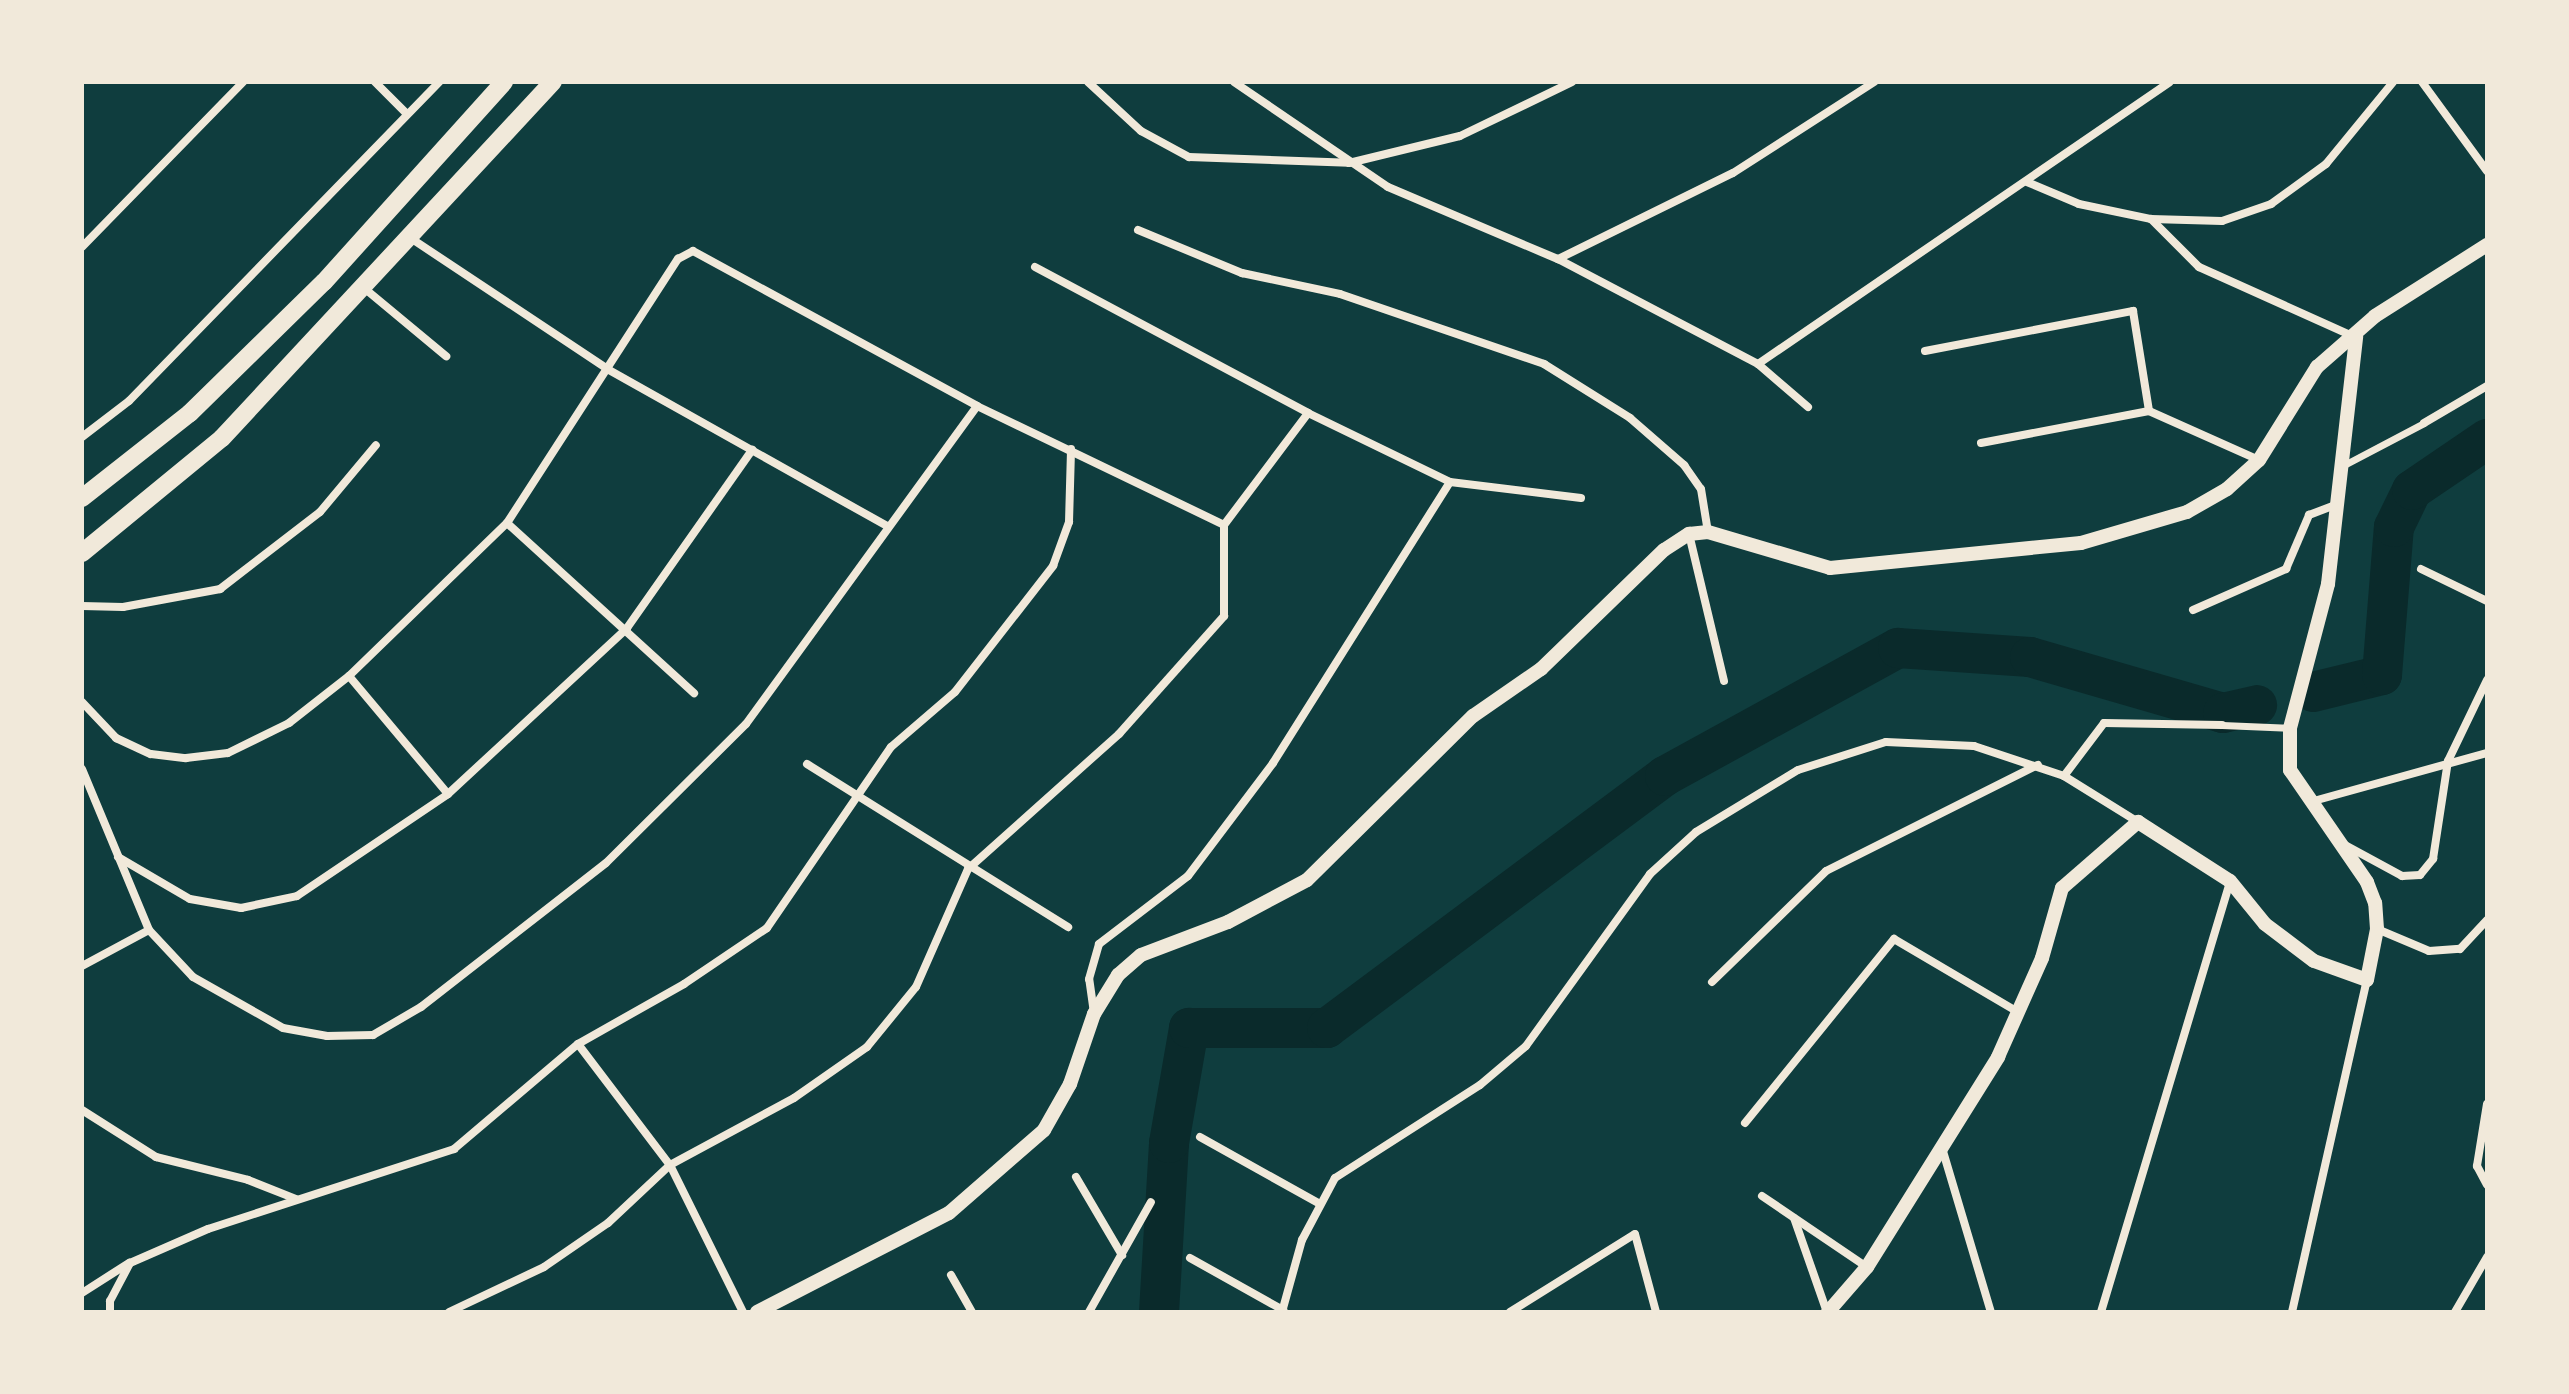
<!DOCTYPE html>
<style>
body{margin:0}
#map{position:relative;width:2569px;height:1394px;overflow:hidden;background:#0f3d3e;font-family:"Archivo Narrow",sans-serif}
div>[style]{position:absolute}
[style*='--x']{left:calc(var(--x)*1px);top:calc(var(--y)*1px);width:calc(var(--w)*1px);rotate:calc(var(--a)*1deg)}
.river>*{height:40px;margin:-20px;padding:0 20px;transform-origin:20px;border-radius:20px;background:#0a2a2b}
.pedestrian>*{height:7px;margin:-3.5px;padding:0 3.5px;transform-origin:3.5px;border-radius:3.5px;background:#f1e9da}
.minor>*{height:8px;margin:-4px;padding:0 4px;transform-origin:4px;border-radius:4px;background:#f1e9da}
.tertiary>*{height:14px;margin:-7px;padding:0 7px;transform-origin:7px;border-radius:7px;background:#f1e9da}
.trunk>*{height:18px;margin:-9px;padding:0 9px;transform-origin:9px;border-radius:9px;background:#f1e9da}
span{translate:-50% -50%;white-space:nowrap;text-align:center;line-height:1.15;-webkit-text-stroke:7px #f1e9da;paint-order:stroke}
.frame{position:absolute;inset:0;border:84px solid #f1e9da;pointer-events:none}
</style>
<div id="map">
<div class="river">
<div style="--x:2313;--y:692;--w:71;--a:-13.8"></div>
<div style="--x:2382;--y:675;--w:148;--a:-85.4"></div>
<div style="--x:2394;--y:527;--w:41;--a:-64.1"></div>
<div style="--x:2412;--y:490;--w:91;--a:-34.2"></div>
<div style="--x:1159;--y:1312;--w:169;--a:-86.6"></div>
<div style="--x:1169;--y:1143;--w:117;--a:-80.1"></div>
<div style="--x:1189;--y:1028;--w:138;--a:0"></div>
<div style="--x:1327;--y:1028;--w:422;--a:-36.7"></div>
<div style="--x:1665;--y:776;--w:266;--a:-28.8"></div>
<div style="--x:1898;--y:648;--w:132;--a:3.9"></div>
<div style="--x:2030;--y:657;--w:201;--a:16.2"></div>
<div style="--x:2223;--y:713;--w:35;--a:-13"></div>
</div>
<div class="pedestrian">
<div style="--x:2344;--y:465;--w:90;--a:-27.7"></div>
<div style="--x:2222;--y:725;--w:68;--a:2.5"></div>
</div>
<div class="minor">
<div style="--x:375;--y:82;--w:44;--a:45"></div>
<div style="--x:1088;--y:82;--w:72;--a:42.8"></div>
<div style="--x:1141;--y:131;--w:55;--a:28.4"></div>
<div style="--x:1189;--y:157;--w:160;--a:2.1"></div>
<div style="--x:1349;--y:163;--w:114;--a:-13.7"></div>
<div style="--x:1460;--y:136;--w:124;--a:-25.7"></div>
<div style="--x:1234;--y:82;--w:186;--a:34.3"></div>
<div style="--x:1388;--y:187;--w:185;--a:23"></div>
<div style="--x:1558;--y:259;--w:226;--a:27.7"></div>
<div style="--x:1758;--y:364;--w:66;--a:40.7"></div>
<div style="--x:2422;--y:82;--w:110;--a:53.9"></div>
<div style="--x:2027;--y:182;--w:56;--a:22.9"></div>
<div style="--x:2079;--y:204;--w:74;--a:11.8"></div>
<div style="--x:2151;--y:219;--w:71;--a:1.6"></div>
<div style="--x:2222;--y:221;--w:52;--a:-19.1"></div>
<div style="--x:2271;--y:204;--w:68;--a:-36"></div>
<div style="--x:2326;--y:164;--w:106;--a:-50.7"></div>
<div style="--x:2151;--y:219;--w:68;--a:45"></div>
<div style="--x:2199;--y:267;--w:171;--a:24.2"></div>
<div style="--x:1138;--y:230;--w:113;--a:22.5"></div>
<div style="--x:1242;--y:273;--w:100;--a:12.1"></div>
<div style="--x:1340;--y:294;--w:216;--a:18.9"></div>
<div style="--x:1544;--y:364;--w:102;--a:32.1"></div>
<div style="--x:1630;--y:418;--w:72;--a:41"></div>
<div style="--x:1684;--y:465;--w:29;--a:55"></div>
<div style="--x:1701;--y:489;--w:44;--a:80.8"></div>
<div style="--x:409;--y:237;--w:240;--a:33.6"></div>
<div style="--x:609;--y:370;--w:319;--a:29.3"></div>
<div style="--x:82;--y:247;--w:231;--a:-45.7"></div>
<div style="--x:1558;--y:259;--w:195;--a:-26.2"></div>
<div style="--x:1733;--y:173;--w:168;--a:-32.8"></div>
<div style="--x:1035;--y:267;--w:310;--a:28.1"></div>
<div style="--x:1308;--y:413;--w:158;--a:25.9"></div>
<div style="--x:1450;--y:482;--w:132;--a:7"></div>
<div style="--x:364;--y:288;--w:107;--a:39.7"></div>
<div style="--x:1925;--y:351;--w:212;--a:-10.9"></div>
<div style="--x:2133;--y:311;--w:101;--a:80.9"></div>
<div style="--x:1758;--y:364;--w:499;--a:-34.4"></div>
<div style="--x:2149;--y:411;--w:120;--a:24"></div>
<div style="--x:2424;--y:423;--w:73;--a:-30.4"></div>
<div style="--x:82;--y:437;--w:59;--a:-37.5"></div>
<div style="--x:129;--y:401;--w:445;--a:-45.8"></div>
<div style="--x:1981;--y:443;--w:171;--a:-10.8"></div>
<div style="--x:507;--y:523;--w:253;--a:42.3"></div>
<div style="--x:1689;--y:534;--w:151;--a:76.6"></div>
<div style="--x:2421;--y:569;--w:73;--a:25.9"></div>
<div style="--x:82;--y:606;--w:41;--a:1.4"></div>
<div style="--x:123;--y:607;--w:99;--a:-10.5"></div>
<div style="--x:220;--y:589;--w:126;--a:-37.6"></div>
<div style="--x:320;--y:512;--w:87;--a:-50.1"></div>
<div style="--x:2193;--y:610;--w:102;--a:-23.8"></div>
<div style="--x:2286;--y:569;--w:59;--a:-66.9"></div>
<div style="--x:2309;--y:515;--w:31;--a:-21"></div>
<div style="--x:349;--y:676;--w:154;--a:50"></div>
<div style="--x:82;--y:702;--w:50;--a:46.6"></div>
<div style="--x:116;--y:738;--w:38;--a:25"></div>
<div style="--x:151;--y:754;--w:35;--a:7"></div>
<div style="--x:186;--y:758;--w:42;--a:-6.8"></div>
<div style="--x:228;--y:753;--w:68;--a:-26.2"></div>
<div style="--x:289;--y:723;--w:76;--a:-38.1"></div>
<div style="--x:349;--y:676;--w:220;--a:-44.1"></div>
<div style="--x:507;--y:523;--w:315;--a:-57.1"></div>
<div style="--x:678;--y:259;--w:17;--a:-28"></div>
<div style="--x:693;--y:251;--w:324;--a:28.6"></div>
<div style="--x:977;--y:406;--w:274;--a:25.7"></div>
<div style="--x:807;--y:764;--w:308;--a:32"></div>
<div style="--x:82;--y:769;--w:174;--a:67.4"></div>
<div style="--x:149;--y:930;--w:64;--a:46.9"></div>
<div style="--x:193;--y:977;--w:103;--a:29.5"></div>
<div style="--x:283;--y:1028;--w:45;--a:10.3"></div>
<div style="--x:327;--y:1036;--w:46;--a:-1.2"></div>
<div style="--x:373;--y:1035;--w:56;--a:-30.3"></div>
<div style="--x:421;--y:1007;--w:234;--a:-37.9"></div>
<div style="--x:606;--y:863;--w:197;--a:-44.8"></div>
<div style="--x:746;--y:724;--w:393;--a:-54"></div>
<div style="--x:2064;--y:776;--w:66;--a:-53"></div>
<div style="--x:2104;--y:723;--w:118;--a:1"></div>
<div style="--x:2310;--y:802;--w:184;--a:-15.5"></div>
<div style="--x:2345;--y:845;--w:65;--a:28.5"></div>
<div style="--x:2402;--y:876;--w:18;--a:-3"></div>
<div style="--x:2420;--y:875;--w:21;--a:-51"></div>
<div style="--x:2433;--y:859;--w:99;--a:-81.3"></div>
<div style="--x:2448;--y:761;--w:90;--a:-64.3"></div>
<div style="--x:118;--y:857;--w:83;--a:30.3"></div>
<div style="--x:190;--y:899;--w:52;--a:10"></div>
<div style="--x:241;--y:908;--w:57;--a:-12.1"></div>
<div style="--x:297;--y:896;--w:182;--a:-34"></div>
<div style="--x:448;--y:794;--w:244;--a:-42.8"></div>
<div style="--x:627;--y:628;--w:218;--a:-54.9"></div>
<div style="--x:2377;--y:929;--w:56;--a:22.9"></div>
<div style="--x:2429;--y:951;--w:31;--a:-4"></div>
<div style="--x:2460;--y:949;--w:40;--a:-47"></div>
<div style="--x:82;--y:966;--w:76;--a:-28.2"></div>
<div style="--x:1712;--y:982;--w:159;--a:-44.2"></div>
<div style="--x:1826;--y:871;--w:237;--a:-26.6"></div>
<div style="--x:1094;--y:1013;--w:34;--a:-98"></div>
<div style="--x:1089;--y:979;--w:36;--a:-74"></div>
<div style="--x:1099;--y:944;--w:112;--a:-37.4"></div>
<div style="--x:1188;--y:876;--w:141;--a:-53"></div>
<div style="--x:1273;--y:763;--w:332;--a:-57.8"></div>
<div style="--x:578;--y:1044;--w:152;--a:52.8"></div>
<div style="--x:670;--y:1165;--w:164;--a:63.6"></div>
<div style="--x:2487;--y:1104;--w:63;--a:99.2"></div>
<div style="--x:2477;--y:1166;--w:21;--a:62"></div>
<div style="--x:82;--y:1110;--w:88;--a:32.4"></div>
<div style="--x:156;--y:1157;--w:95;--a:14"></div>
<div style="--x:248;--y:1180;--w:52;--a:21.6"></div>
<div style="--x:1745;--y:1123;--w:237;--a:-51"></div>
<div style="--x:1894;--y:939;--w:144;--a:30.5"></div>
<div style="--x:1200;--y:1137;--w:135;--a:29.2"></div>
<div style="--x:1942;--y:1148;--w:171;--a:73.4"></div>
<div style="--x:1076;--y:1177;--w:91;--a:59.5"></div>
<div style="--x:1762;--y:1196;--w:127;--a:34.1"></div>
<div style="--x:1794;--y:1218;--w:100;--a:70.7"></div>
<div style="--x:1190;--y:1258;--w:107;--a:29.2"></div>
<div style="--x:951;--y:1275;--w:43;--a:60.4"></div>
<div style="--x:82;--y:1293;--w:56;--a:-32.6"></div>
<div style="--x:110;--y:1312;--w:11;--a:-90"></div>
<div style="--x:110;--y:1301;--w:43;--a:-62.2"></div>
<div style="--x:130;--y:1263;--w:85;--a:-23.6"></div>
<div style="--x:208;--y:1229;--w:259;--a:-18"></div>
<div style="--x:454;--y:1149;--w:162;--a:-40.3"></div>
<div style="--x:578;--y:1044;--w:122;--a:-29.5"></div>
<div style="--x:684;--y:984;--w:100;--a:-34"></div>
<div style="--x:767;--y:928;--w:219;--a:-55.6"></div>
<div style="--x:891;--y:747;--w:84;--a:-40.7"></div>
<div style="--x:955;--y:692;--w:160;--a:-52.1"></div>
<div style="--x:1053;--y:566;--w:47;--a:-70"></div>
<div style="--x:1069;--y:522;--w:73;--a:-88.4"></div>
<div style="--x:449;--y:1312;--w:105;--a:-25.3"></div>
<div style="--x:544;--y:1267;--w:78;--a:-34.5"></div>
<div style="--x:608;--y:1223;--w:85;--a:-43.1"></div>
<div style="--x:670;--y:1165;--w:141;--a:-28.4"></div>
<div style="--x:794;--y:1098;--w:89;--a:-34.9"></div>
<div style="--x:867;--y:1047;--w:77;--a:-50.8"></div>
<div style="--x:916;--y:987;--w:129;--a:-66.2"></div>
<div style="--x:968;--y:869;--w:203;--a:-41.8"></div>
<div style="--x:1119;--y:734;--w:158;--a:-48.3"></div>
<div style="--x:1224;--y:616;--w:91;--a:-90"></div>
<div style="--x:1224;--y:525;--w:140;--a:-53.1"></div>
<div style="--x:1089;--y:1312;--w:126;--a:-60.6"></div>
<div style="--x:1282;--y:1312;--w:75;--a:-74.5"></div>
<div style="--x:1302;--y:1240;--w:70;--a:-62"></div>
<div style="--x:1335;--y:1178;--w:172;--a:-32.7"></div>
<div style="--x:1480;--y:1085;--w:60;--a:-40.3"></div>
<div style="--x:1526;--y:1046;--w:212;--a:-54.2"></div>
<div style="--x:1650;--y:874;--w:62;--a:-42.4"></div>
<div style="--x:1696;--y:832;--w:119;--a:-31.3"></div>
<div style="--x:1798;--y:770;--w:92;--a:-17.7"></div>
<div style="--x:1886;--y:742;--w:88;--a:2.6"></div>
<div style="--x:1974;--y:746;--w:95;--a:18.4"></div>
<div style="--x:2064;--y:776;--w:87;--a:31.9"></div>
<div style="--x:1510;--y:1312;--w:147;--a:-32"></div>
<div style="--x:1635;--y:1234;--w:81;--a:74.9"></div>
<div style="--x:2101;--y:1312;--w:449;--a:-73.3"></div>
<div style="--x:2292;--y:1312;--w:340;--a:-77.3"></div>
<div style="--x:2455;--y:1312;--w:64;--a:-59.8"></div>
</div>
<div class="tertiary">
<div style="--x:757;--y:1312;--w:216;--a:-27.3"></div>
<div style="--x:949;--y:1213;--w:126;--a:-41.1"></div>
<div style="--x:1044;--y:1130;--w:53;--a:-60.5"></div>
<div style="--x:1070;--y:1084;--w:74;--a:-71.1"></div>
<div style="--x:1094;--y:1014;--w:46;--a:-58.4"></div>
<div style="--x:1118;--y:975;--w:30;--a:-41"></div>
<div style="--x:1141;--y:955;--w:93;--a:-20.8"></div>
<div style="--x:1228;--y:922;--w:89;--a:-28"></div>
<div style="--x:1307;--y:880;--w:233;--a:-44.7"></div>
<div style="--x:1473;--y:716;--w:83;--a:-34.7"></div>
<div style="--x:1541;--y:669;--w:171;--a:-44.1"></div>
<div style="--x:1664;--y:550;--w:30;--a:-33"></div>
<div style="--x:1689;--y:534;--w:19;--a:-6"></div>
<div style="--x:1708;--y:532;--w:127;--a:16.4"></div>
<div style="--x:1830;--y:568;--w:252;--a:-5.7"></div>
<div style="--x:2081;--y:543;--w:110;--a:-16.3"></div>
<div style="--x:2187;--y:512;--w:46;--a:-29.9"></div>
<div style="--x:2227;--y:489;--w:43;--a:-42.2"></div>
<div style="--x:2259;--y:460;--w:110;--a:-58.1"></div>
<div style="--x:2317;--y:367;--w:77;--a:-41.3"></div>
<div style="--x:2375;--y:316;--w:133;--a:-32.4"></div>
<div style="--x:1828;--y:1312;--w:60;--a:-49.1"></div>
<div style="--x:1867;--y:1267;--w:248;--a:-58"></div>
<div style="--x:1998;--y:1057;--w:108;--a:-66"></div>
<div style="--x:2042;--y:958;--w:73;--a:-74.1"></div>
<div style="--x:2062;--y:888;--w:101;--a:-41"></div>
<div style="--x:2138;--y:822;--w:109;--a:32.7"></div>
<div style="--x:2230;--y:881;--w:55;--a:50.9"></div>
<div style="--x:2265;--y:924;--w:61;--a:37.1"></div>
<div style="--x:2314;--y:961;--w:56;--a:19.7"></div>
<div style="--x:2367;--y:980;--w:52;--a:-78.9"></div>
<div style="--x:2377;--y:929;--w:26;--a:-94"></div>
<div style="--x:2375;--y:903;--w:22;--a:-111"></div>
<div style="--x:2367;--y:882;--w:136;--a:-124.5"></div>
<div style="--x:2290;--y:770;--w:42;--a:-90"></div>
<div style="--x:2290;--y:728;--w:149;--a:-75.2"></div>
<div style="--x:2328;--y:584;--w:249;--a:-83.5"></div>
</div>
<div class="trunk">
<div style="--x:82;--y:498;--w:137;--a:-38.2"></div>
<div style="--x:190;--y:413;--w:187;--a:-44.4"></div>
<div style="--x:324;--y:282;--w:269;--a:-48"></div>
<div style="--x:82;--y:553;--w:181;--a:-39.4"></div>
<div style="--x:222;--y:438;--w:486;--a:-47.1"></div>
</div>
<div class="frame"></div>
</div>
